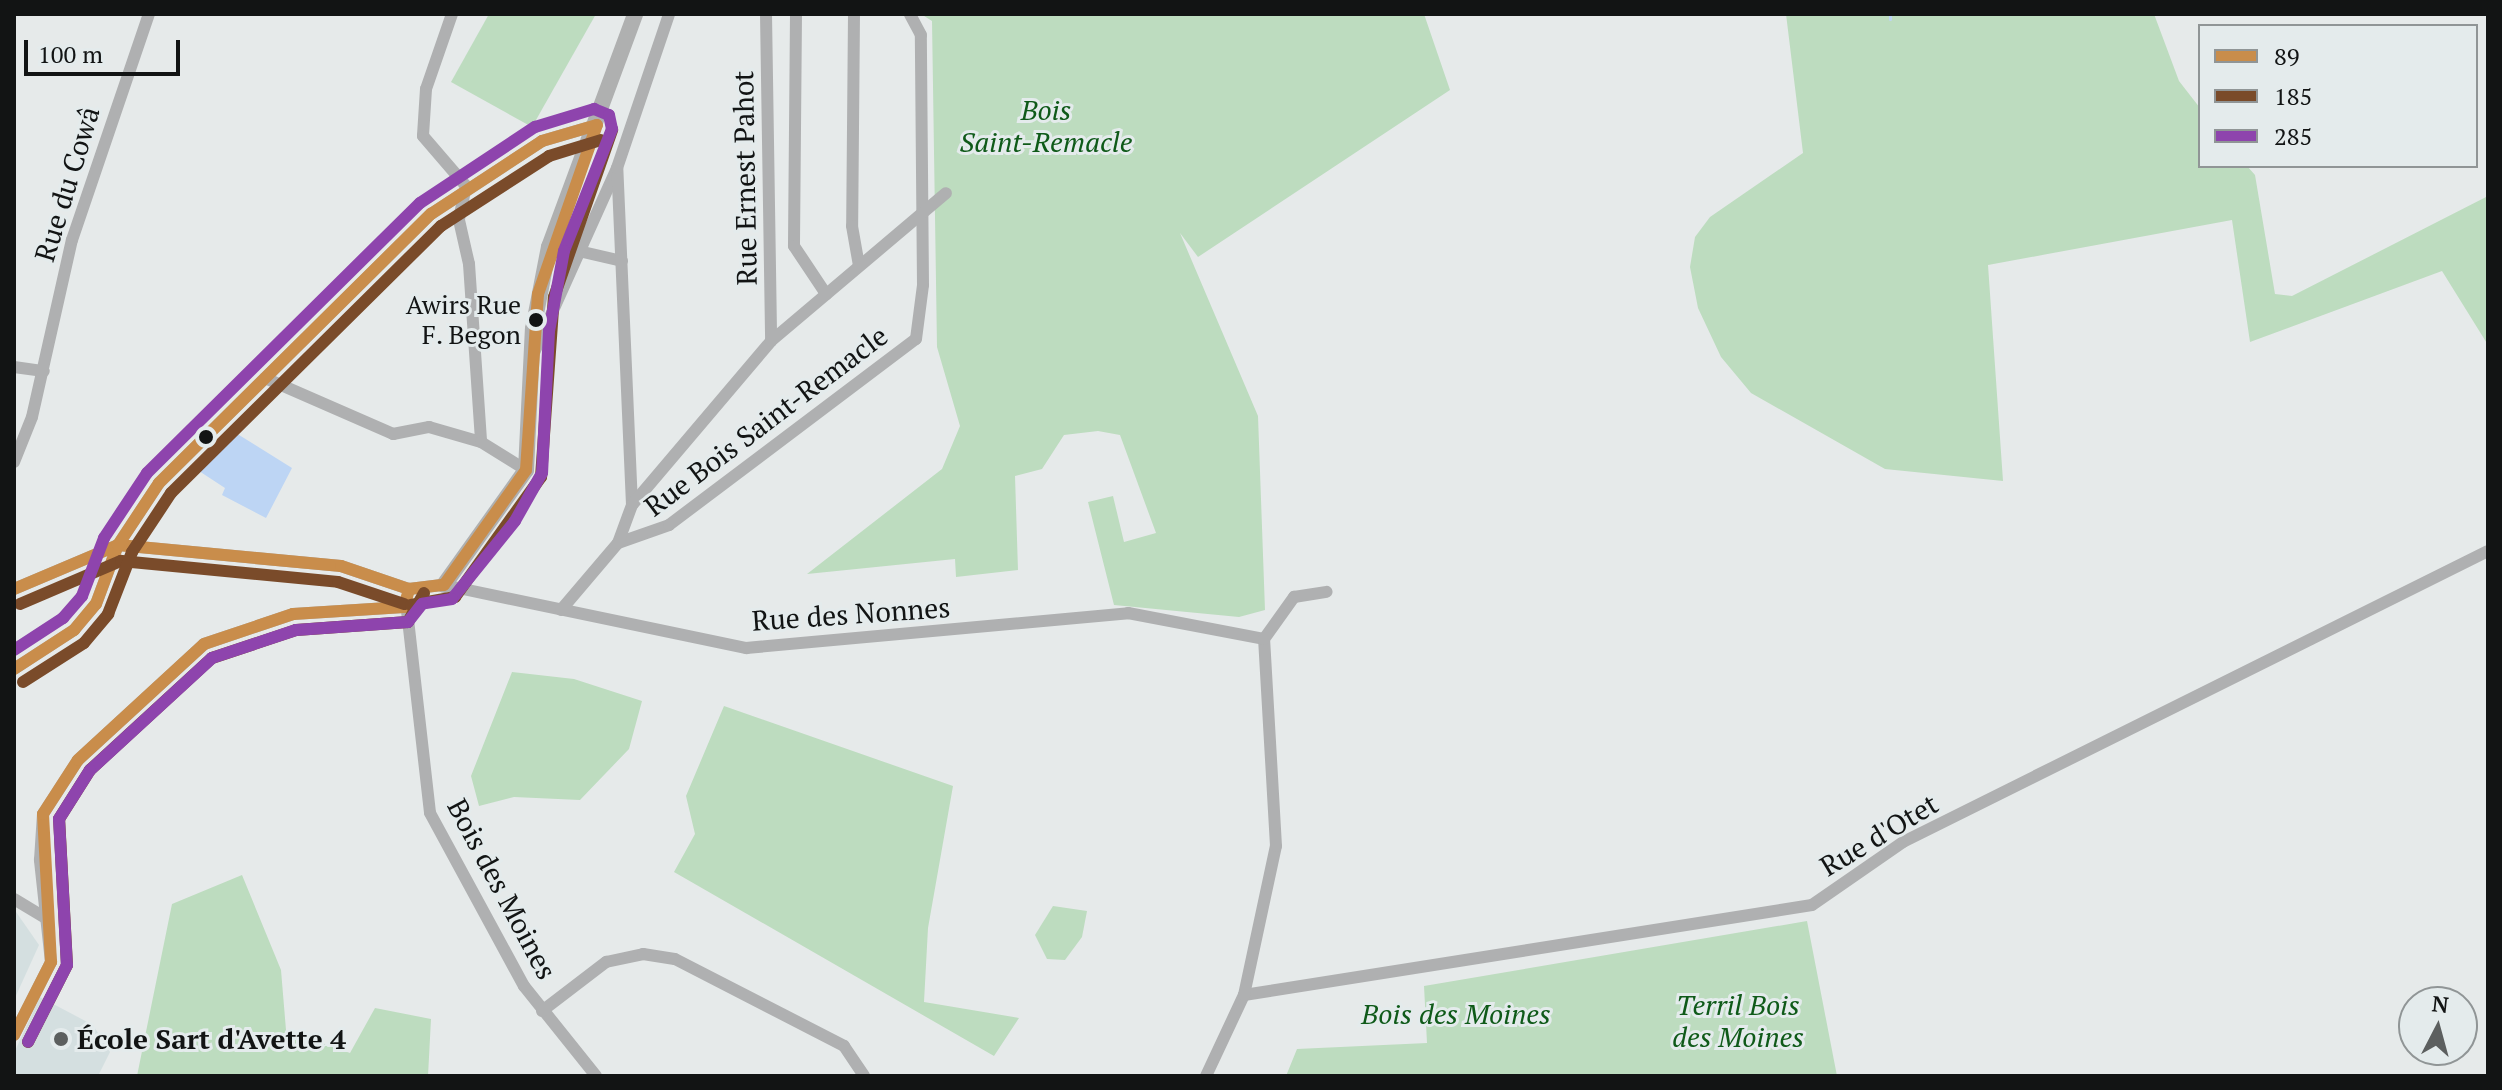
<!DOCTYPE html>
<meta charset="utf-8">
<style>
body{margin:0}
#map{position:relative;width:2502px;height:1090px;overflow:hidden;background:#e6eaea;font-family:"PT Serif",serif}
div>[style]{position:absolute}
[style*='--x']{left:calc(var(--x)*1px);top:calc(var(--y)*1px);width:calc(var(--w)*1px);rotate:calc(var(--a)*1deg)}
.built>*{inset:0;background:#d4dfe0}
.green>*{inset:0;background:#bddcbf}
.water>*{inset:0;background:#bdd5f4}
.stream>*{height:3px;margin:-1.5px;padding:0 1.5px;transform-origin:1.5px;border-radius:1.5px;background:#bdd5f4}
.street>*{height:12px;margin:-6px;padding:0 6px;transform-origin:6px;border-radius:6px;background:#afb0b1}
.secondary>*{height:16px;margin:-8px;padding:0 8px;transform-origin:8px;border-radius:8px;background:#afb0b0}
.bus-1>*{height:12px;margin:-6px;padding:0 6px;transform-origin:6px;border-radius:6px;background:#c98d4b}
.bus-2>*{height:12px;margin:-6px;padding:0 6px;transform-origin:6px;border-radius:6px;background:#7a4b2a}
.bus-3>*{height:12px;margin:-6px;padding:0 6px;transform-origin:6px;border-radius:6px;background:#8e44ad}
.dots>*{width:22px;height:22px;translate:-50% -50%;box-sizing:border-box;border:4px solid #e4ebec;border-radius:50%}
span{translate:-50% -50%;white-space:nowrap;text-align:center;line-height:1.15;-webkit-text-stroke:6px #e4ebec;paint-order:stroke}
.bus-label{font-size:26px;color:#121414}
.right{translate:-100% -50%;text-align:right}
.park-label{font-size:28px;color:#0f5a19;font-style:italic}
.street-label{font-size:28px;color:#121414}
.poi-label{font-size:28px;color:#121414;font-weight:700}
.left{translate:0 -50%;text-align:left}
.frame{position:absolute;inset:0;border:16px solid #121414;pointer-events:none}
.legend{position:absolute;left:2198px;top:24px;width:280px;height:144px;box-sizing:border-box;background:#e4ebec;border:2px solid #909596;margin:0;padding:10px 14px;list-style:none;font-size:24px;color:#121414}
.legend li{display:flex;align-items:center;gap:16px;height:40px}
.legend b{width:40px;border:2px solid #909596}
.north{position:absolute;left:2398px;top:986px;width:80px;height:80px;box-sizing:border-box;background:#e4ebec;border:2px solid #909596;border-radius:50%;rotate:6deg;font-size:22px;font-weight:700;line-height:32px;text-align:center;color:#121414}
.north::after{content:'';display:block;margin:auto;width:28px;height:36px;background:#5c5f5f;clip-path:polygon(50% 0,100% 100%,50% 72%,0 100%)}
.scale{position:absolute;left:24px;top:40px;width:156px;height:36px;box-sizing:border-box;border:4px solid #121414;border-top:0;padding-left:10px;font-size:24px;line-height:28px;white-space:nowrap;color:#121414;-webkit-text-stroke:6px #e4ebec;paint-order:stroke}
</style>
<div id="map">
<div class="built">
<div style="clip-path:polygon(14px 909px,39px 945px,14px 1000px)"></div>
<div style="clip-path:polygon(40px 997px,93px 1025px,110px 1052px,98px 1076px,14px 1076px,14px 1053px)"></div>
</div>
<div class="green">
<div style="clip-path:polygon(489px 14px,596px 14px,532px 127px,451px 82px)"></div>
<div style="clip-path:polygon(921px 14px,1424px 14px,1450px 90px,1198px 257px,1180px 233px,1258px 416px,1265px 610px,1239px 617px,1114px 605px,1088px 502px,1113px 496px,1124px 542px,1156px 533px,1120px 435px,1098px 431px,1064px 435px,1042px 469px,1015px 476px,1018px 570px,956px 577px,955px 559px,807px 574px,942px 469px,960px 426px,937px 347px,932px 21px)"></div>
<div style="clip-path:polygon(1786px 14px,2154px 14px,2179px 81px,2200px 108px,2200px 166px,2247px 166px,2255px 175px,2275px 294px,2292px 296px,2488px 196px,2488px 345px,2442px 271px,2250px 342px,2232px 220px,1988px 265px,2003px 481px,1885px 469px,1751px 393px,1721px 357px,1698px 308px,1690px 267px,1695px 237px,1710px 217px,1803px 153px)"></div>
<div style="clip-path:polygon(512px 672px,574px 679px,642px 701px,629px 749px,580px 800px,514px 797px,479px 806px,471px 776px)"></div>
<div style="clip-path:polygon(724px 706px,953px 786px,928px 928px,924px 1002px,1019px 1018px,994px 1056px,674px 872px,695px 834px,686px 796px)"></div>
<div style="clip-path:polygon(242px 875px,281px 970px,286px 1030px,350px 1053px,375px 1008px,431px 1019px,428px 1076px,137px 1076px,172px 904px)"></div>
<div style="clip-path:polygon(1053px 906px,1087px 911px,1082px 937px,1065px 960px,1047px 959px,1035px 935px)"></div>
<div style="clip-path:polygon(1807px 921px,1837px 1076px,1286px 1076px,1297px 1049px,1427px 1043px,1424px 986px)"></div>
</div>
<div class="water">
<div style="clip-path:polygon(231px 430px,292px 468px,266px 518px,222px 495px,225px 488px,199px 471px,199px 461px)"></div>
</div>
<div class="stream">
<div style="--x:1890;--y:19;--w:5;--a:-90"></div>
</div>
<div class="street">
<div style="--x:452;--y:14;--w:79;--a:109.1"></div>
<div style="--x:426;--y:89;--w:47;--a:93.7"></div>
<div style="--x:423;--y:136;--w:66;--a:49.3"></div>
<div style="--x:466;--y:186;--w:35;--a:102"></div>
<div style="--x:459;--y:220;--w:45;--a:77.2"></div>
<div style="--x:469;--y:264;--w:178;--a:86.1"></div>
<div style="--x:766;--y:14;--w:327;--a:89.1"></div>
<div style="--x:796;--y:14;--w:232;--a:90.5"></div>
<div style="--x:794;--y:246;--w:58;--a:56.3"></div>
<div style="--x:854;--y:14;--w:212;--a:90.5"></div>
<div style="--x:852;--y:226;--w:39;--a:80"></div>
<div style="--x:583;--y:252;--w:40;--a:13"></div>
<div style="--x:533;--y:355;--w:205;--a:-65.8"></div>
<div style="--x:14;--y:367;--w:30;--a:8"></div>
<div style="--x:265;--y:378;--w:140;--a:23.6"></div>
<div style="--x:393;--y:434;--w:37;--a:-11"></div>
<div style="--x:429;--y:427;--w:54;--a:16.1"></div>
<div style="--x:481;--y:442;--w:53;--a:31.9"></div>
<div style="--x:14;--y:462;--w:48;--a:-68.2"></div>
<div style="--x:32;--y:417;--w:181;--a:-77.3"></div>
<div style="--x:72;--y:240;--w:239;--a:-71.2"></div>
<div style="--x:632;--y:505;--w:337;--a:-92.5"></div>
<div style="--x:617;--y:168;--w:163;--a:-71.3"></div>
<div style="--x:618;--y:543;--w:54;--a:-19.4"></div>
<div style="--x:669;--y:525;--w:309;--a:-37"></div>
<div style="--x:916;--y:339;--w:54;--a:-82.6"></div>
<div style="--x:923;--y:285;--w:250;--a:-90.5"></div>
<div style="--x:921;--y:35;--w:24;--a:-118"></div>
<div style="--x:14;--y:589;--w:113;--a:-22.9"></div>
<div style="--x:118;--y:545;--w:224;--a:5.4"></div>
<div style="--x:341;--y:566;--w:72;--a:18.7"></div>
<div style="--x:409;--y:589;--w:35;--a:-7"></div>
<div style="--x:444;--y:585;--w:309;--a:11.8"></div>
<div style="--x:746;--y:648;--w:384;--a:-5.2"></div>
<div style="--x:1128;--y:613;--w:138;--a:10.8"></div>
<div style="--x:406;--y:602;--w:212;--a:83.5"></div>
<div style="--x:430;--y:813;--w:197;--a:61.5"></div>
<div style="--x:524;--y:986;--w:115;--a:51.3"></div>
<div style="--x:561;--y:610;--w:88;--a:-49.6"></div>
<div style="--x:618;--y:543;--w:40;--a:-69.8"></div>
<div style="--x:632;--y:505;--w:215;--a:-49.7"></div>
<div style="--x:771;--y:341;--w:229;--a:-40.2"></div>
<div style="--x:14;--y:669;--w:72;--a:-33"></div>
<div style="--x:74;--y:630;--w:34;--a:-50"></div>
<div style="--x:96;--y:604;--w:63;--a:-69.6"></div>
<div style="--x:118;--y:545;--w:74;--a:-56.5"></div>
<div style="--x:159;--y:483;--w:383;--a:-44.7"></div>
<div style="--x:431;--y:214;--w:133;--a:-33.3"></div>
<div style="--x:542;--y:141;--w:57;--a:-16.2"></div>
<div style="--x:14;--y:899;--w:39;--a:31"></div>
<div style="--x:1244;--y:995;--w:575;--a:-9"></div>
<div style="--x:1812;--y:905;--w:111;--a:-34.7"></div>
<div style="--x:1903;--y:842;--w:653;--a:-26.45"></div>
<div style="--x:542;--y:1011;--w:81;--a:-37.4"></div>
<div style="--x:606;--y:962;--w:38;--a:-12"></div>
<div style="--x:643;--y:954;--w:32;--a:9"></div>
<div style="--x:675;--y:959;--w:190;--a:27.2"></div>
<div style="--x:844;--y:1046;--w:36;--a:56"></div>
<div style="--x:14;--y:1035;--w:82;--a:-63.1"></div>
<div style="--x:51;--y:962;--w:103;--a:-96.2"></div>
<div style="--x:40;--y:860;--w:46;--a:-86.3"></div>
<div style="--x:43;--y:814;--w:64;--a:-57.1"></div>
<div style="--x:78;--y:760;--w:171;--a:-42.6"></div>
<div style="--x:204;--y:644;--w:94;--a:-18.6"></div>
<div style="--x:293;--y:614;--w:111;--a:-3.6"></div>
<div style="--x:1206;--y:1076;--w:89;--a:-64.9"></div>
<div style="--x:1244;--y:995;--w:152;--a:-77.9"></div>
<div style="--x:1276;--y:846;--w:207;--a:-93.3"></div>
<div style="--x:1264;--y:639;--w:52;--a:-54.5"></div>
<div style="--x:1294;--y:597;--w:33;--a:-9"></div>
</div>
<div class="secondary">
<div style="--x:444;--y:585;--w:141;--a:-54.5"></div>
<div style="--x:526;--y:470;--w:141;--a:-87.2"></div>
<div style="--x:533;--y:329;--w:84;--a:-79"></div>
<div style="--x:549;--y:247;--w:248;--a:-69.7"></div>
</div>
<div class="bus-1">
<div style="--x:14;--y:589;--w:113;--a:-22.9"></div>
<div style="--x:118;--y:545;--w:224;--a:5.4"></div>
<div style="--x:341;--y:566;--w:72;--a:18.7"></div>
<div style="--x:409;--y:589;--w:35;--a:-7"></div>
<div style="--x:444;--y:585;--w:141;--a:-54.5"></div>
<div style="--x:526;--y:470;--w:176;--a:-86.1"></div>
<div style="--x:538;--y:294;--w:179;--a:-70.8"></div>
<div style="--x:14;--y:669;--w:72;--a:-33"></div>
<div style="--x:74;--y:630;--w:34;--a:-50"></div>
<div style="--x:96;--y:604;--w:63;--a:-69.6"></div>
<div style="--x:118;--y:545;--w:74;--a:-56.5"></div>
<div style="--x:159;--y:483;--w:383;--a:-44.7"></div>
<div style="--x:431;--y:214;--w:133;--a:-33.3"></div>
<div style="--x:542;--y:141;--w:57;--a:-16.2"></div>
<div style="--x:14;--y:1035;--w:82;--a:-63.1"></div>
<div style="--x:51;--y:962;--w:148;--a:-93.1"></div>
<div style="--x:43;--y:814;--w:64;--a:-57.1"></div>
<div style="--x:78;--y:760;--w:171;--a:-42.6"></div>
<div style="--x:204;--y:644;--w:94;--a:-18.6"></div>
<div style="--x:293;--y:614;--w:111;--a:-3.6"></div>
<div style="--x:404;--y:607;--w:19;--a:-74"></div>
</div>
<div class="bus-2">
<div style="--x:20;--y:604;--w:110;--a:-23.1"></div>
<div style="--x:121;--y:561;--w:218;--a:5.5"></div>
<div style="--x:338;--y:582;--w:70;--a:18.4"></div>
<div style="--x:411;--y:605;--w:45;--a:-10.3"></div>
<div style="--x:455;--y:597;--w:148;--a:-54.4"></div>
<div style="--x:541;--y:477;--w:180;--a:-85.9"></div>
<div style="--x:554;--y:297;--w:177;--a:-70.8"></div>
<div style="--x:23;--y:682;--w:72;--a:-32.6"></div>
<div style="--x:84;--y:643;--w:38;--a:-50"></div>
<div style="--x:108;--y:614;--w:66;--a:-68.8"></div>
<div style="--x:132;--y:552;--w:71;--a:-56.5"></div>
<div style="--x:171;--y:493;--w:380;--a:-44.7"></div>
<div style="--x:441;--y:226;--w:129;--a:-32.9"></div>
<div style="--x:549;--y:156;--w:54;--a:-17.1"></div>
<div style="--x:28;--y:1042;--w:86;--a:-63.1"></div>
<div style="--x:67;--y:965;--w:146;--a:-93.1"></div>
<div style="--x:59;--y:819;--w:58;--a:-57.7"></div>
<div style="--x:90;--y:770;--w:166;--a:-42.6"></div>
<div style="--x:212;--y:658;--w:89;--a:-18.4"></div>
<div style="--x:296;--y:630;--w:112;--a:-4.1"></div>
<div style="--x:408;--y:622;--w:33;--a:-61"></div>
</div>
<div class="bus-3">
<div style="--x:14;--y:650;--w:59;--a:-33.1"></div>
<div style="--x:63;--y:618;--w:29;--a:-49"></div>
<div style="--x:82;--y:596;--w:62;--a:-69.2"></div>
<div style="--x:104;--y:538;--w:78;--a:-56.5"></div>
<div style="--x:147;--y:473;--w:384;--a:-44.7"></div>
<div style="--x:420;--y:203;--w:138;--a:-33.5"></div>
<div style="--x:535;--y:127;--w:62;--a:-17"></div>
<div style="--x:594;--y:109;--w:16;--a:22"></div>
<div style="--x:609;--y:115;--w:14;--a:78"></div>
<div style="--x:612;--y:129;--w:131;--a:111.5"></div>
<div style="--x:564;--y:251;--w:81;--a:100.6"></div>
<div style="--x:549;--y:331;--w:142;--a:92.8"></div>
<div style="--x:542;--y:473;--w:55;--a:119.4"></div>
<div style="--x:515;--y:521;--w:100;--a:128.9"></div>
<div style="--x:452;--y:599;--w:30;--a:171"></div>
<div style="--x:422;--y:604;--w:23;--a:128"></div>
<div style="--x:408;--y:622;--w:112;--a:175.9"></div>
<div style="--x:296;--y:630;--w:89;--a:161.6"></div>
<div style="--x:212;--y:658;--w:166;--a:137.4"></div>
<div style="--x:90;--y:770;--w:58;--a:122.3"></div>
<div style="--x:59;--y:819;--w:146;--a:86.9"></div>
<div style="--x:67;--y:965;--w:86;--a:116.9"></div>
</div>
<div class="dots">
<div style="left:536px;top:320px;background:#121414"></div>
<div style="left:206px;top:437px;background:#121414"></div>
<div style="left:61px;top:1039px;background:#5c5f5f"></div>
</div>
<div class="bus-label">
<span class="right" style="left:521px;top:320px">Awirs Rue<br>F. Begon</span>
</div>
<div class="park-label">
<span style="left:1046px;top:126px">Bois<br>Saint-Remacle</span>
<span style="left:1738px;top:1021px">Terril Bois<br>des Moines</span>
<span style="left:1456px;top:1014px">Bois des Moines</span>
</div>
<div class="street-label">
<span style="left:745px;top:178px;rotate:-91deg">Rue Ernest Pahot</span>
<span style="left:67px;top:184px;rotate:-73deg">Rue du Cowâ</span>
<span style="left:766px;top:421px;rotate:-37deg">Rue Bois Saint-Remacle</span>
<span style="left:851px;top:614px;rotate:-4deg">Rue des Nonnes</span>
<span style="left:1879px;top:835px;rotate:-31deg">Rue d'Otet</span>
<span style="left:502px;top:889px;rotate:62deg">Bois des Moines</span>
</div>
<div class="poi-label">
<span class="left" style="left:77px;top:1039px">École Sart d'Avette 4</span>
</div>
<div class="frame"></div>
<ul class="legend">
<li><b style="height:10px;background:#c98d4b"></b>89</li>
<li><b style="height:10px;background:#7a4b2a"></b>185</li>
<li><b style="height:10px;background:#8e44ad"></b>285</li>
</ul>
<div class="north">N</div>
<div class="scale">100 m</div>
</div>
